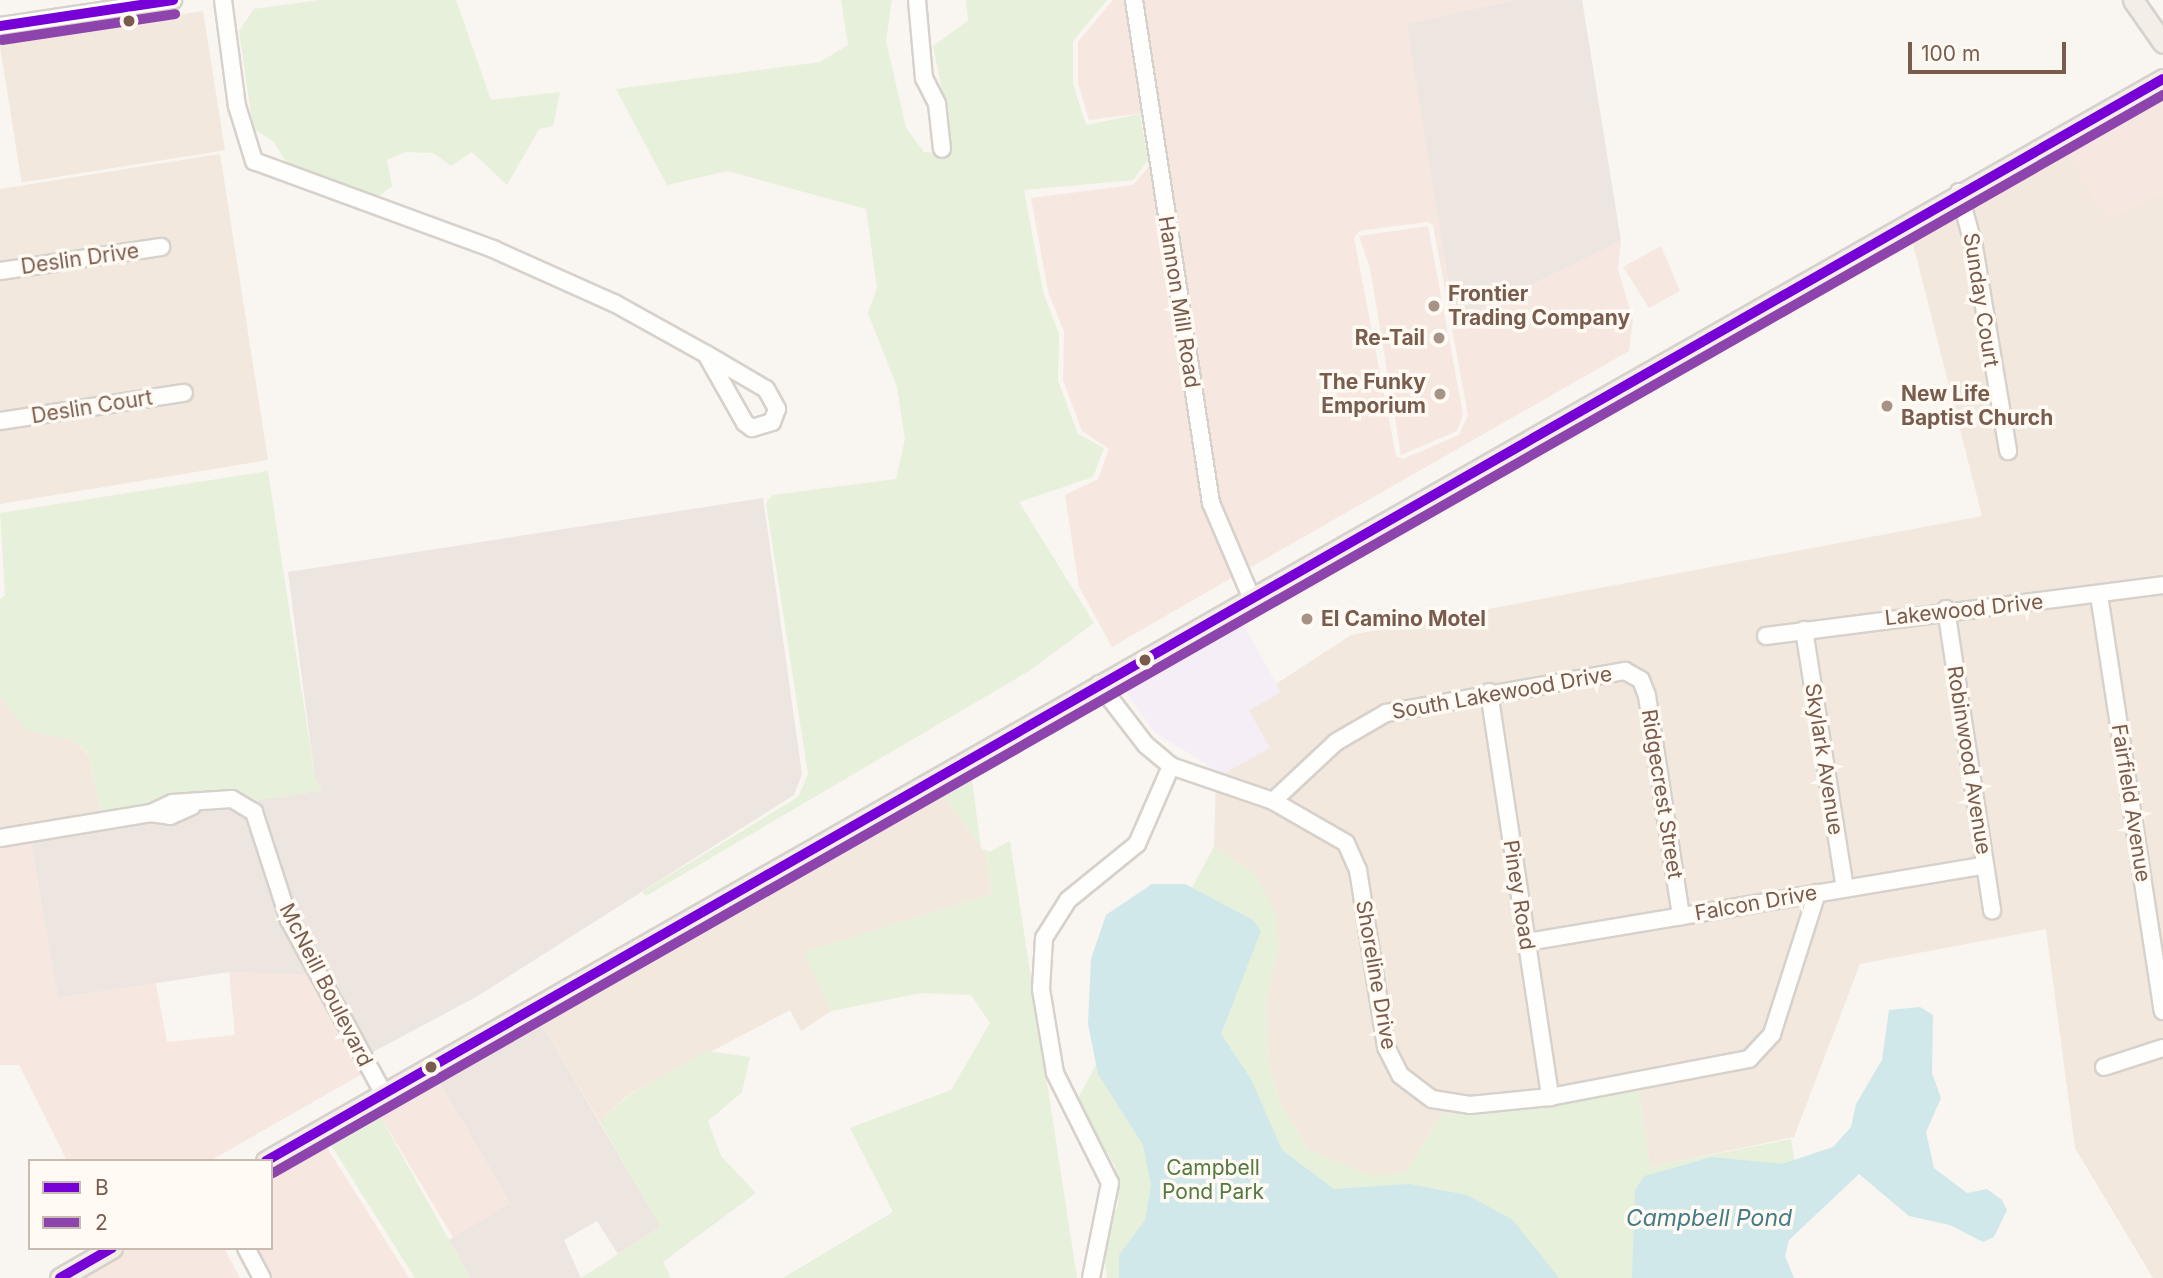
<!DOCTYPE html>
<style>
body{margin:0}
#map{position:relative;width:2163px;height:1278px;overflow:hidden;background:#f9f5f0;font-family:Inter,sans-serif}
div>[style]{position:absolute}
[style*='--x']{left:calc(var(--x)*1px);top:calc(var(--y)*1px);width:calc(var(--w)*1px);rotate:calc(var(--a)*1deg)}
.residential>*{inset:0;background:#f2e8de;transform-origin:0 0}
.commercial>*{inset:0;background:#f6e8e1;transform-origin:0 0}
.industrial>*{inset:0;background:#ede5e0}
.education>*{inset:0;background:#f6eef6}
.green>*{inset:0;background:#e7f0db}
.water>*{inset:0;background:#d0e8ea}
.roads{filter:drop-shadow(2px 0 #d7d1cb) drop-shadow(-2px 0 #d7d1cb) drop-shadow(0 2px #d7d1cb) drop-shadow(0 -2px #d7d1cb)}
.minor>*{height:16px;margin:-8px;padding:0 8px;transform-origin:8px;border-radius:8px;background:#fefefd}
.major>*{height:19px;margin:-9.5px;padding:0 9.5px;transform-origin:9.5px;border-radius:9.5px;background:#f3eee8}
.bus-1>*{height:10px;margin:-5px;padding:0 5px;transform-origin:5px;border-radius:5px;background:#7600d6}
.bus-2>*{height:10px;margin:-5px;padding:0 5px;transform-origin:5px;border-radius:5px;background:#8e44ad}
.dots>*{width:19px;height:19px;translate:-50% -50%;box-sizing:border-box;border:4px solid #fffaf3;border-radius:50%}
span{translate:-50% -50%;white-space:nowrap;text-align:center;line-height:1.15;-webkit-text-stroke:7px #fffaf3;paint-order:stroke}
.street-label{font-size:21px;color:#7a5c4d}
.poi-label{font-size:21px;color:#7a5c4d;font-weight:700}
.left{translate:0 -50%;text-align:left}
.right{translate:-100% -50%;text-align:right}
.park-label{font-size:21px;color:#537a41}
.water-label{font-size:23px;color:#437c86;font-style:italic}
.legend{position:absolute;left:28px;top:1159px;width:245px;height:91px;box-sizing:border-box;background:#fffaf3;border:2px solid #cabbb1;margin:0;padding:9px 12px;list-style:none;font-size:21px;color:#7a5c4d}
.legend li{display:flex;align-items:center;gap:14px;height:35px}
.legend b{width:35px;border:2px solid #cabbb1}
.scale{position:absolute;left:1908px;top:42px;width:158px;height:32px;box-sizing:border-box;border:4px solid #7a5c4d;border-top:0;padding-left:9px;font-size:21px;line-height:24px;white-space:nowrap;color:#7a5c4d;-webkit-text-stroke:5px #fffaf3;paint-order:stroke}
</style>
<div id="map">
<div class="residential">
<div style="left:203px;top:11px;width:141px;height:206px;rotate:81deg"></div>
<div style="clip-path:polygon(2067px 153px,2108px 219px,2163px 193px,2163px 1278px,2153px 1278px,2075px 1148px,2046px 929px,1860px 964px,1794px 1137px,1650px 1167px,1638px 1088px,1482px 1115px,1442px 1113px,1406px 1173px,1371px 1176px,1308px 1150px,1280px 1103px,1268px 1064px,1266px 1002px,1278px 947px,1254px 873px,1214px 847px,1216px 778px,1249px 710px,1280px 692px,1276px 684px,1351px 635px,1982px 516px,1912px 240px)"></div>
<div style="clip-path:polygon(220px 154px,268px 460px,0 504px,0 189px)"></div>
<div style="clip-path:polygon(0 695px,27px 730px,74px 740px,88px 754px,105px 825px,0 842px)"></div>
<div style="clip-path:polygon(944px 796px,986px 855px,992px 894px,805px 952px,831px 1011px,801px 1031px,790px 1010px,628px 1095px,600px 1122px,541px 1023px)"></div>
</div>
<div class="commercial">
<div style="clip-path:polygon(1113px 0,1128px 0,1144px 113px,1089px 120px,1078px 83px,1078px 42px)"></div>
<div style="clip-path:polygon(evenodd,1140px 0,1514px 0,1408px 24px,1455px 322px,1621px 241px,1618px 269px,1633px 320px,1629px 351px,1244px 571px,1221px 517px,1140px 0,1427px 222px,1433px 225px,1468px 415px,1459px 435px,1403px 459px,1396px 456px,1354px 238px,1359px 231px,1427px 222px)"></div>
<div style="clip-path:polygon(2163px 100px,2163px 193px,2108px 220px,2067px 153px)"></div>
<div style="clip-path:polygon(1151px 164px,1205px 504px,1233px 577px,1112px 647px,1079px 587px,1065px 495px,1098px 479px,1109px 449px,1082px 431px,1063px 380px,1064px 332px,1048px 291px,1031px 198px,1133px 185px)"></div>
<div style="clip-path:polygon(1428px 226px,1463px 414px,1457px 431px,1401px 455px,1370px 268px,1359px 236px)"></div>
<div style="clip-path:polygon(1661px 246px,1680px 291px,1649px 308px,1623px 267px)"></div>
<div style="clip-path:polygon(30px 837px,58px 998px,156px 983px,167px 1042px,235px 1035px,229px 972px,310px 975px,364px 1073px,210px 1161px,67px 1161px,19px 1065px,0 1065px,0 842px)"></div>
<div style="left:439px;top:1082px;width:142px;height:68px;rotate:59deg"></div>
<div style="clip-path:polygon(321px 1138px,409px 1278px,270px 1278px,253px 1248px,271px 1248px,271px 1168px)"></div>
<div style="clip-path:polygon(127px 1248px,224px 1248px,240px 1278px,75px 1278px)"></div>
</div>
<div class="industrial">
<div style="clip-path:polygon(1514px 0,1582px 0,1621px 241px,1455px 322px,1407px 24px)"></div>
<div style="clip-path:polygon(763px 498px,802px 774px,794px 795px,476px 997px,371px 1053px,260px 852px,310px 975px,229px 972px,58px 998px,30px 837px,322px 790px,315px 778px,288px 572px)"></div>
<div style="clip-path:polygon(541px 1023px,661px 1227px,618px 1254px,597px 1221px,564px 1240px,581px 1278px,470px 1278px,449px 1240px,511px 1203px,439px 1082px)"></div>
</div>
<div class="education">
<div style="clip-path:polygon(1238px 615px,1281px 692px,1249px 710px,1270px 748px,1216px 778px,1208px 765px,1154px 732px,1120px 684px)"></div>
</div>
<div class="green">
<div style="clip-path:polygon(319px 0,456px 0,491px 100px,560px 92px,553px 126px,539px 129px,507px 185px,472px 152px,451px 166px,433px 153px,406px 152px,387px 160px,392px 186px,379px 196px,288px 165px,273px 141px,253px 128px,239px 31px,254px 9px)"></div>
<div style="clip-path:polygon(841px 0,892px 0,886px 41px,906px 128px,924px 152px,945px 154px,946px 109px,933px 46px,968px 21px,966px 0,1107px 0,1073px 41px,1073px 84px,1086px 125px,1140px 114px,1148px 160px,1133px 180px,1024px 190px,1043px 292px,1059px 334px,1058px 381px,1078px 434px,1104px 448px,1093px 477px,1019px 502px,1094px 623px,1029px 671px,646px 896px,642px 892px,798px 797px,808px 774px,766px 503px,773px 495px,896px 479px,905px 439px,897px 387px,868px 313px,877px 288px,866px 209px,727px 171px,667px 185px,616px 89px,820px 62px,848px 45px)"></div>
<div style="clip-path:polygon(268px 471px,315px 778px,322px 790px,105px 825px,88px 753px,74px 740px,27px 731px,0 695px,0 599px,5px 595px,0 513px)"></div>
<div style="clip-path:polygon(972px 780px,981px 848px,989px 852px,1010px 841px,1077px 1278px,783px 1278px,893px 1212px,850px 1128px,951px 1090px,990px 1023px,971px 995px,921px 993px,831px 1011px,804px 952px,992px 894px,986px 855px,944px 796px)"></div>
<div style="clip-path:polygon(1214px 847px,1254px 873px,1276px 913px,1278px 947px,1266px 1003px,1268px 1064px,1280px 1103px,1308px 1150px,1371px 1175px,1406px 1173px,1442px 1113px,1482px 1115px,1638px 1087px,1650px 1167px,1791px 1139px,1799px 1189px,1703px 1278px,1107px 1278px,1103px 1240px,1118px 1205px,1115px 1166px,1076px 1102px)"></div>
<div style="clip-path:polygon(706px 1051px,750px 1057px,742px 1092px,708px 1121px,721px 1156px,756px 1193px,663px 1262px,671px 1278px,581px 1278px,661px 1227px,600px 1122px,628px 1096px)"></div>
<div style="clip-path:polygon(380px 1116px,449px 1240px,470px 1278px,415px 1278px,331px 1145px)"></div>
</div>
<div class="water">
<div style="clip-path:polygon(1152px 884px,1185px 884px,1253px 920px,1261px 931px,1221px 1034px,1251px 1079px,1282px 1150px,1334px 1189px,1409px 1184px,1467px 1195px,1513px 1220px,1559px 1278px,1119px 1278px,1119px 1255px,1145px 1220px,1151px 1186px,1143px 1145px,1098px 1074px,1088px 1024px,1091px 959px,1106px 915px)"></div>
<div style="clip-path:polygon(1920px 1007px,1933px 1015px,1932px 1073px,1941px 1098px,1926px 1132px,1934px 1168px,1967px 1193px,1987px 1189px,2002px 1200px,2007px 1210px,1994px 1237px,1983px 1242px,1950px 1225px,1909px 1216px,1859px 1174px,1789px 1240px,1785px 1256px,1794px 1278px,1632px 1278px,1635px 1190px,1644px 1176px,1712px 1157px,1782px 1164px,1833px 1147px,1851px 1127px,1856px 1104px,1882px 1060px,1889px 1010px)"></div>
</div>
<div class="roads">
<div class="minor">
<div style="--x:223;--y:0;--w:107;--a:82.5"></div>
<div style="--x:237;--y:106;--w:58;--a:72.8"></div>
<div style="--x:254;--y:161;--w:255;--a:20.2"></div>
<div style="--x:493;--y:249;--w:133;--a:24.1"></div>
<div style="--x:614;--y:303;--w:105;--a:29"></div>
<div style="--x:706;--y:354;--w:69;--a:30.3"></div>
<div style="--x:766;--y:389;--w:23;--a:61"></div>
<div style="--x:777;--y:409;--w:14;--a:111"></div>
<div style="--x:772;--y:422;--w:21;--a:163"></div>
<div style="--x:752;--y:428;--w:9;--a:-144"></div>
<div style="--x:745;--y:423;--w:79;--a:-119.5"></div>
<div style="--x:917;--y:0;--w:78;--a:84.9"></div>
<div style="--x:924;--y:78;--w:29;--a:63"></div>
<div style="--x:937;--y:104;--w:45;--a:83.7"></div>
<div style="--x:1134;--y:0;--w:509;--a:81.3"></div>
<div style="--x:1211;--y:503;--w:102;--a:66.9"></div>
<div style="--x:0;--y:26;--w:175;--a:-8.5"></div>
<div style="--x:1959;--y:192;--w:57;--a:74.7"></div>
<div style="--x:1974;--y:247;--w:207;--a:80.5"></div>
<div style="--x:0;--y:271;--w:163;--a:-8.5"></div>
<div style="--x:0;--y:421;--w:186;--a:-8.7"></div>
<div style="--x:2099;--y:595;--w:421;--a:81.3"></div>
<div style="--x:1946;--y:609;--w:305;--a:81.3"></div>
<div style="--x:1804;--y:630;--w:261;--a:81"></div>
<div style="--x:1766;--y:636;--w:400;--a:-7.3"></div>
<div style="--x:1099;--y:684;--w:77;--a:52.4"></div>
<div style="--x:1146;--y:745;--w:33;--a:40"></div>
<div style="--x:1171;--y:766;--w:108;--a:18.9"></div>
<div style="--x:1273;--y:801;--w:84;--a:29.9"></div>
<div style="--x:1346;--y:843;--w:30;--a:66"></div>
<div style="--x:1358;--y:870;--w:179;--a:81"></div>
<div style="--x:1386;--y:1047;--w:31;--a:63"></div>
<div style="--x:1400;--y:1075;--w:40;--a:37"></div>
<div style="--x:1432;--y:1099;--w:38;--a:9"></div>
<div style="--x:1470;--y:1105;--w:80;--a:-5.7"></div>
<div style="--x:1550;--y:1097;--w:203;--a:-10.8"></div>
<div style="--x:1749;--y:1059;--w:34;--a:-47"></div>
<div style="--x:1772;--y:1034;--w:148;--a:-72.3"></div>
<div style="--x:1489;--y:692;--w:410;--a:81.4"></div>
<div style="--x:1273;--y:801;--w:86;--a:-43.1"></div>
<div style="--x:1336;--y:742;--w:58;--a:-30.1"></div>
<div style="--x:1386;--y:713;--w:243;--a:-10"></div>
<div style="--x:1625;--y:671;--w:18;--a:29"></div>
<div style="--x:1641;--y:680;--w:17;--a:69"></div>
<div style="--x:1647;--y:696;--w:223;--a:81.2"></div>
<div style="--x:151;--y:813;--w:23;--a:-25"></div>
<div style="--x:172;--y:803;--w:60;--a:-3.8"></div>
<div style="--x:232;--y:799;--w:26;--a:31"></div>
<div style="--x:254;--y:812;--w:114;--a:72"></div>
<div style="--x:289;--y:920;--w:198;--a:61.4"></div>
<div style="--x:0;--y:838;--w:153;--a:-9.4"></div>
<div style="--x:151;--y:813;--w:19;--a:9"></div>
<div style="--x:170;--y:816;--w:24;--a:-24"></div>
<div style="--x:1527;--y:942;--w:464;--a:-9.5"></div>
<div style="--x:2104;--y:1067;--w:62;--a:-17.9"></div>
<div style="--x:246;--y:1248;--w:34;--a:62"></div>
<div style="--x:1091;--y:1278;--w:97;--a:-78.7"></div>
<div style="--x:1110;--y:1183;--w:123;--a:-116.6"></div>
<div style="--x:1055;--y:1073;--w:85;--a:-99.5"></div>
<div style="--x:1041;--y:989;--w:51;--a:-86.6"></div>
<div style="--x:1044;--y:938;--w:45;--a:-57.7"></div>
<div style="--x:1068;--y:900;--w:89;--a:-39.1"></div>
<div style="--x:1137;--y:844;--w:85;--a:-66.4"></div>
</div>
<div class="major">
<div style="--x:2133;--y:0;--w:52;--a:55.1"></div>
<div style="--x:266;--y:1161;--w:2184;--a:-29.7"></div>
<div style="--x:60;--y:1278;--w:60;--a:-30"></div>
</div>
</div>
<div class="bus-1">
<div style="--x:0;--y:26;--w:175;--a:-8.5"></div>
<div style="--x:266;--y:1161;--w:2184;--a:-29.7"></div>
<div style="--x:60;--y:1278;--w:60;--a:-30"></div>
</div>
<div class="bus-2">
<div style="--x:2;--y:40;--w:175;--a:-8.5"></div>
<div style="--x:273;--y:1173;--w:2176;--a:-29.7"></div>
</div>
<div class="dots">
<div style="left:129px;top:21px;background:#7a5c4d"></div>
<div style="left:1434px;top:306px;background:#a69286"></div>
<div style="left:1439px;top:338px;background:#a69286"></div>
<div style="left:1440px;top:394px;background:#a69286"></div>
<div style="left:1887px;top:406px;background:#a69286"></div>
<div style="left:1307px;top:619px;background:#a69286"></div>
<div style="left:1145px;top:660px;background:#7a5c4d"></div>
<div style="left:431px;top:1067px;background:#7a5c4d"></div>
</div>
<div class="street-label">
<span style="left:80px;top:259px;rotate:-8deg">Deslin Drive</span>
<span style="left:1981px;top:300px;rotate:81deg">Sunday Court</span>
<span style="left:1179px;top:302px;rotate:81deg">Hannon Mill Road</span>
<span style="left:92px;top:407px;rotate:-9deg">Deslin Court</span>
<span style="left:1964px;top:610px;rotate:-6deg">Lakewood Drive</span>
<span style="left:1502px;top:693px;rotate:-10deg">South Lakewood Drive</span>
<span style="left:1824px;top:759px;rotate:81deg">Skylark Avenue</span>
<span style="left:1969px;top:760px;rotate:81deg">Robinwood Avenue</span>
<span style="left:1662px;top:794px;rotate:81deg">Ridgecrest Street</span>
<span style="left:2131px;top:803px;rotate:81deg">Fairfield Avenue</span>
<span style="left:1519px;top:895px;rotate:81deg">Piney Road</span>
<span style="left:1756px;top:903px;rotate:-10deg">Falcon Drive</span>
<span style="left:1376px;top:975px;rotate:80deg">Shoreline Drive</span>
<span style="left:326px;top:985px;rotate:63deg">McNeill Boulevard</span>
</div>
<div class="poi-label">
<span class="left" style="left:1448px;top:306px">Frontier<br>Trading Company</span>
<span class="right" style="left:1425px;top:338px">Re-Tail</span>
<span class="right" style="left:1426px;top:394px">The Funky<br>Emporium</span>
<span class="left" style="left:1901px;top:406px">New Life<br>Baptist Church</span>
<span class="left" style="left:1321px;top:619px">El Camino Motel</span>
</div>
<div class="park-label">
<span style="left:1213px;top:1180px">Campbell<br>Pond Park</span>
</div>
<div class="water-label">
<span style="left:1709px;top:1218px">Campbell Pond</span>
</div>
<ul class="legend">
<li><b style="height:9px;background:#7600d6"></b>B</li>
<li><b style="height:9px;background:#8e44ad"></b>2</li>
</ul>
<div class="scale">100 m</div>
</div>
